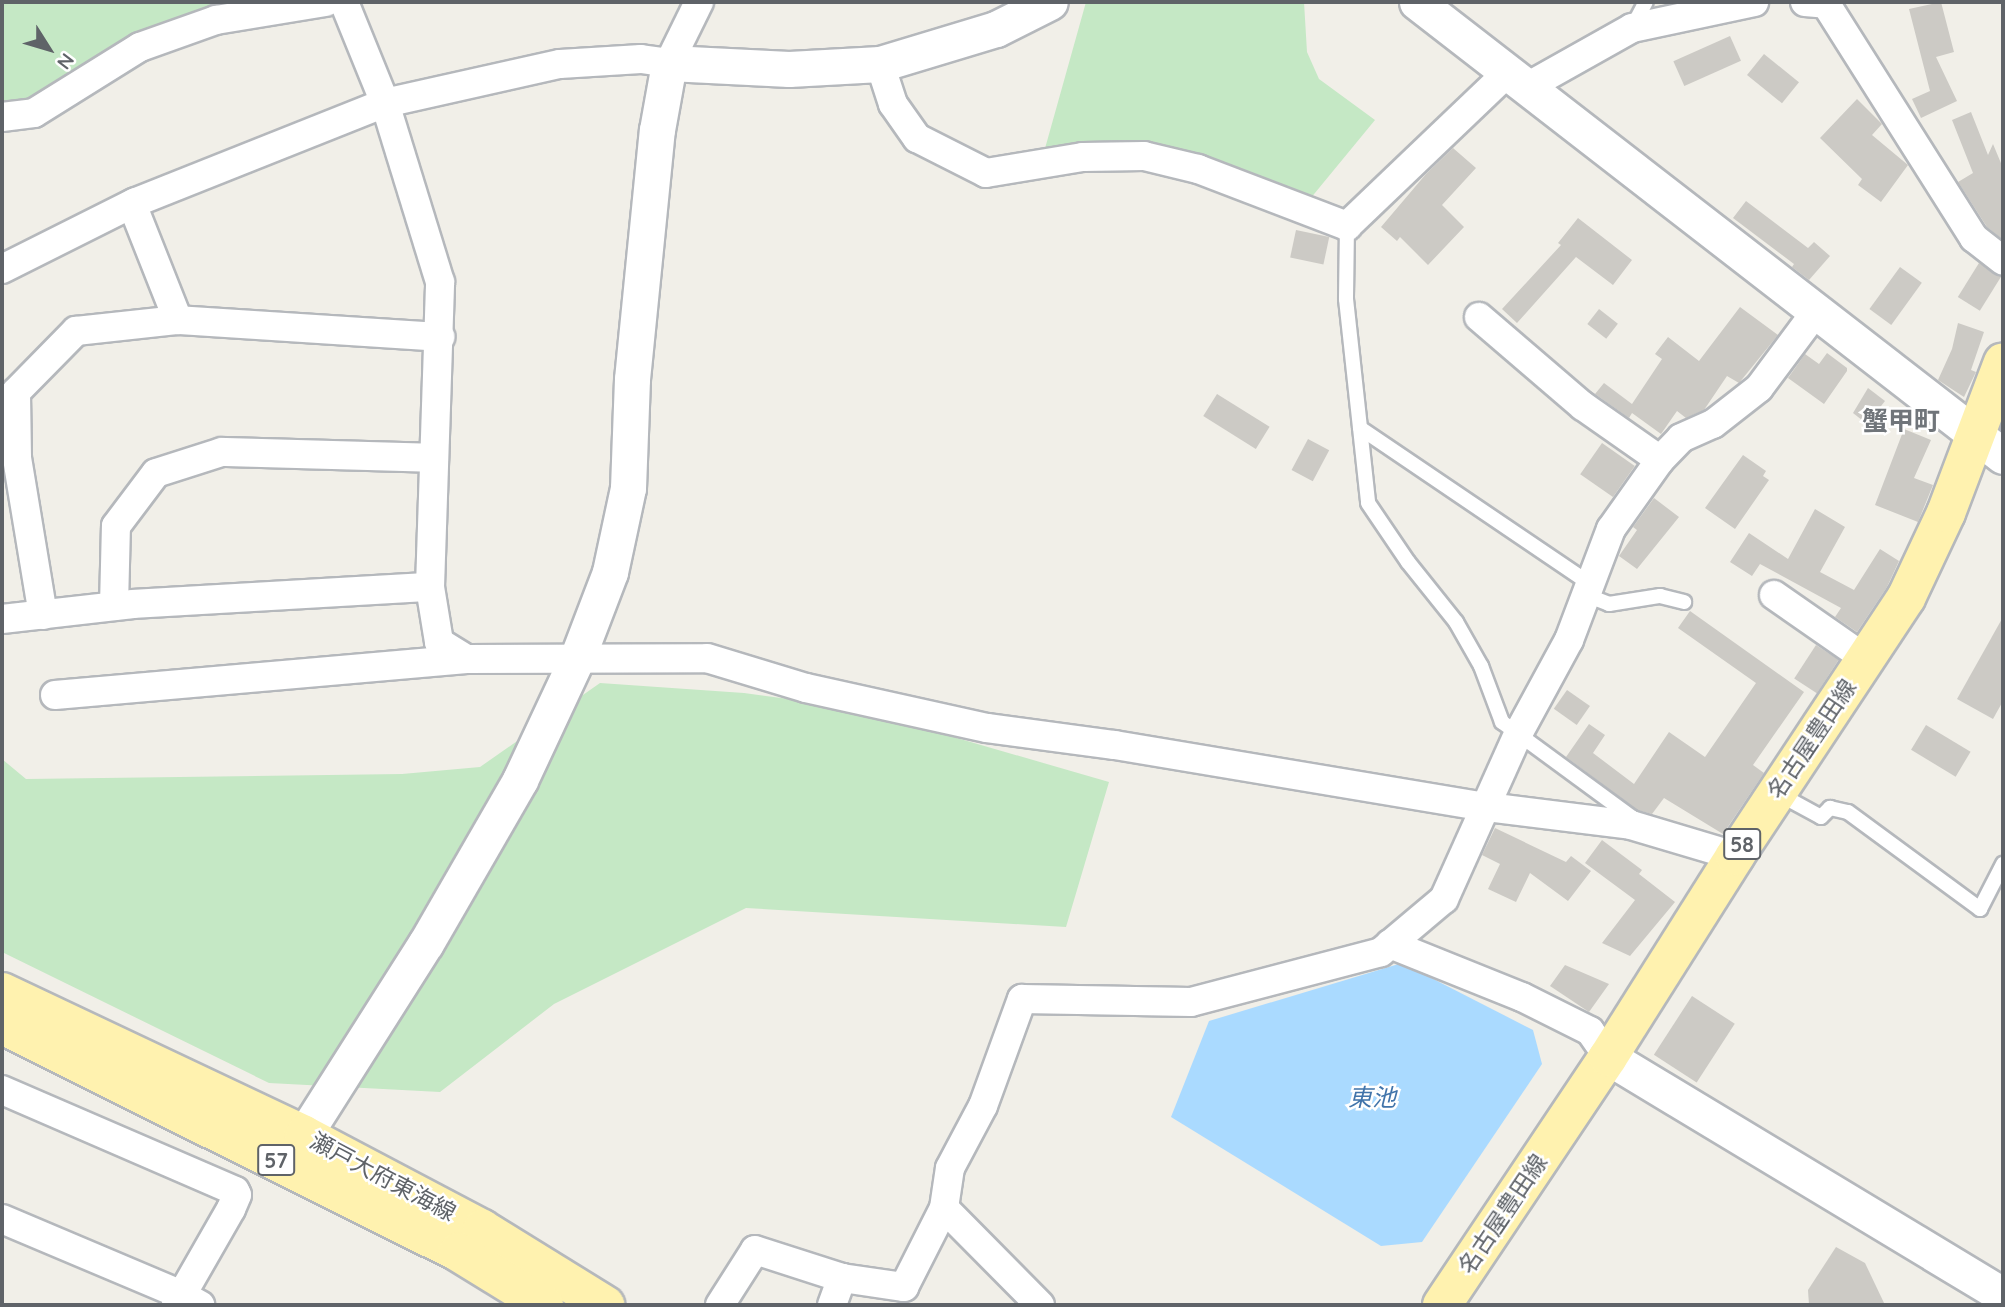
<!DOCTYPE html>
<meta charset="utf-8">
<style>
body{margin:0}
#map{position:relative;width:2005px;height:1307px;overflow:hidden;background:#f1efe8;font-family:Quicksand,"Noto Sans JP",sans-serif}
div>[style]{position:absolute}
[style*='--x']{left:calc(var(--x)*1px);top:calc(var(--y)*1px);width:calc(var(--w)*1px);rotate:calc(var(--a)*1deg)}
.green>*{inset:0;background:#c5e8c5}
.water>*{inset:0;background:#aadaff}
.building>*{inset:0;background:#cccac5;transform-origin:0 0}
.roads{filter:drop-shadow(2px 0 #b5b8bc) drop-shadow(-2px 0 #b5b8bc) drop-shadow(0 2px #b5b8bc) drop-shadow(0 -2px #b5b8bc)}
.service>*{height:14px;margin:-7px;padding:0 7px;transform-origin:7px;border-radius:7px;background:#fff}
.minor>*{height:28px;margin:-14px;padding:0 14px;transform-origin:14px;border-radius:14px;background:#fff}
.tertiary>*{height:35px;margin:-17.5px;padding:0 17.5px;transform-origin:17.5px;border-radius:17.5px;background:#fff}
.primary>*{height:38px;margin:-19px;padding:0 19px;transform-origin:19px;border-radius:19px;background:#fff2af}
span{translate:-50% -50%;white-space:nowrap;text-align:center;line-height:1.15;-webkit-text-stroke:5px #fff;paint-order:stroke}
.shield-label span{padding:2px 5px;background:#fff;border:2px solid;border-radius:5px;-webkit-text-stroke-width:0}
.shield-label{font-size:21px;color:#5f6368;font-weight:700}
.street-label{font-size:23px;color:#5f6368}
.water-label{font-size:24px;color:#4174aa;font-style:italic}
.quarter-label{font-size:26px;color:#70757a;font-weight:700}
.frame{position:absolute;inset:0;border:4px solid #5f6368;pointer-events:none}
.north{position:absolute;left:14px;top:14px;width:70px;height:70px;-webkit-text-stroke:5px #fff;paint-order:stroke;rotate:127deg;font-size:19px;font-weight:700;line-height:28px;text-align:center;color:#5f6368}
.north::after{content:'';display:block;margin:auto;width:24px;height:32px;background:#5f6368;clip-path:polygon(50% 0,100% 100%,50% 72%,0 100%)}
</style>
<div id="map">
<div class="green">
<div style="clip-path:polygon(2px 2px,249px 2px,34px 97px,2px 117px)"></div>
<div style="clip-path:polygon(1086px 2px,1304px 2px,1307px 52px,1319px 79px,1375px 120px,1310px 199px,1190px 152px,1138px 143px,1044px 152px)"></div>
<div style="clip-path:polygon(600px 683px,744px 693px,850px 707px,1109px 782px,1066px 927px,746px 908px,554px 1004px,440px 1092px,269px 1083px,2px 952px,2px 759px,26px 779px,402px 774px,480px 767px)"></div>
</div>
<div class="water">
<div style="clip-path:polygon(1402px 963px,1533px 1030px,1542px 1064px,1422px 1242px,1381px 1246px,1171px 1117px,1209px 1021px)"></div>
</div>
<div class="building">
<div style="clip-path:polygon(1941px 2px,1954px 52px,1936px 57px,1957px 101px,1921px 118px,1912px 99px,1930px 91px,1909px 9px)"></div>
<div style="left:1730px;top:36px;width:27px;height:62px;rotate:66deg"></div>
<div style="left:1764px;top:54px;width:45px;height:27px;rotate:39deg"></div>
<div style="clip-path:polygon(1857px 99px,1882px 124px,1872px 135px,1908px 165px,1881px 202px,1858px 185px,1862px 179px,1820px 138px)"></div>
<div style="clip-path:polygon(1971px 112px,1988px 155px,1993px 144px,2003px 168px,2003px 240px,1987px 227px,1958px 182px,1973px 173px,1952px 120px)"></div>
<div style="clip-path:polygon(1453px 148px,1476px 168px,1442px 205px,1464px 227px,1428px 265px,1400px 237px,1397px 241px,1381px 227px,1426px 174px)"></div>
<div style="clip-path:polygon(1746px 201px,1808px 248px,1814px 242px,1830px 256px,1809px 280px,1792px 267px,1794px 264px,1733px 218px)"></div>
<div style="clip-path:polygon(1578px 218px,1632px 260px,1613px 285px,1576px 257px,1517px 323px,1502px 309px,1561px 245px,1558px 243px)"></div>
<div style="left:1296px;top:230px;width:34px;height:28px;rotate:12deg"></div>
<div style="left:1979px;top:263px;width:26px;height:40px;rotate:32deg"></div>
<div style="left:1900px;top:267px;width:27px;height:52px;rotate:36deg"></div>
<div style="clip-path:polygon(1740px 307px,1778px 335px,1739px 383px,1727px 376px,1704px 410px,1686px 418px,1677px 411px,1661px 434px,1632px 413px,1629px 418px,1595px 394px,1604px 383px,1632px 404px,1662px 359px,1655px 354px,1668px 337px,1699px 361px)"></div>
<div style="left:1599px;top:309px;width:24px;height:19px;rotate:38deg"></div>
<div style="clip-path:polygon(1958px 323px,1984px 332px,1971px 370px,1976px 372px,1964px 397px,1938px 380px,1952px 349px)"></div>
<div style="clip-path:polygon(1827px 353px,1847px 368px,1847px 371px,1824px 404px,1788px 378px,1805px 354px,1819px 364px)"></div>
<div style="clip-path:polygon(1868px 388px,1885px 401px,1867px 424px,1853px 413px)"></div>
<div style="left:1217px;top:394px;width:62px;height:26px;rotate:32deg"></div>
<div style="clip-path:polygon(1904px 429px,1931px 440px,1914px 478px,1933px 485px,1918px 522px,1875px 505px)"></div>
<div style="left:1308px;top:439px;width:24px;height:35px;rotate:28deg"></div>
<div style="left:1602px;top:443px;width:40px;height:38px;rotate:35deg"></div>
<div style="clip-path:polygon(1743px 455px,1766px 471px,1763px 476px,1769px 480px,1735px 529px,1705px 508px)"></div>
<div style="clip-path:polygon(1654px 498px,1679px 517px,1637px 569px,1619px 556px,1637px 530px,1633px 527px)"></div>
<div style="clip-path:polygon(1815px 509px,1845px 527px,1820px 572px,1854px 590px,1880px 549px,1899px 561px,1887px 587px,1857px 632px,1835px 617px,1841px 608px,1760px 564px,1752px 576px,1730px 562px,1749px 533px,1788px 559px)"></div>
<div style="clip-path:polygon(1690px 611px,1804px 692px,1753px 765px,1764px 773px,1723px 834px,1664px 798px,1652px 814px,1637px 810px,1566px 757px,1589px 724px,1605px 735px,1593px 753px,1634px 784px,1669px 732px,1705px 757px,1756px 683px,1678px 628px)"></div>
<div style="clip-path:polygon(2003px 617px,2003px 701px,1993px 719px,1957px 699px)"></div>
<div style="left:1816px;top:645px;width:27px;height:40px;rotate:33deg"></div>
<div style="left:1567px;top:690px;width:28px;height:23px;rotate:35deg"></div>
<div style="left:1926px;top:725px;width:52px;height:29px;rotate:31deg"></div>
<div style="clip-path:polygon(1495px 828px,1566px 862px,1571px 856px,1591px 871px,1568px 901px,1530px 873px,1516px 902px,1488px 889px,1500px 864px,1482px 855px)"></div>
<div style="clip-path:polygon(1602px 840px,1642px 870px,1639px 874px,1675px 902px,1630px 956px,1602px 943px,1635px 900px,1585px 863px)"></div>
<div style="clip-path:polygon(1565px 965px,1609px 984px,1589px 1012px,1550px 986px)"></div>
<div style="left:1692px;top:996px;width:51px;height:70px;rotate:33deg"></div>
<div style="clip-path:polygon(1836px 1247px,1865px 1263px,1885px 1305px,1809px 1305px,1808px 1290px)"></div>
</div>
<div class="roads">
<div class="service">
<div style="--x:1633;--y:26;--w:27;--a:-62"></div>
<div style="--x:1347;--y:226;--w:73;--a:90.8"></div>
<div style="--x:1346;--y:299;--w:205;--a:83.8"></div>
<div style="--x:1368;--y:503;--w:71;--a:55.9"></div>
<div style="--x:1408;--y:562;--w:77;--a:51.3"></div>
<div style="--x:1456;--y:622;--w:51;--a:60.4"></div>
<div style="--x:1481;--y:666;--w:60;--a:69.4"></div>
<div style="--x:1502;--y:722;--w:169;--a:36.3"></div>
<div style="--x:1360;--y:428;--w:278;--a:34.1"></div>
<div style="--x:1586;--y:595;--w:25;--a:21"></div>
<div style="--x:1609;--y:604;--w:52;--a:-8.9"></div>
<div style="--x:1660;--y:596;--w:25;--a:14"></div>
<div style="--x:1777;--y:793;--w:50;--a:28.6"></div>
<div style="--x:1821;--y:817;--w:13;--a:-45"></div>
<div style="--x:1830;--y:808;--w:18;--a:13"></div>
<div style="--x:1848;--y:812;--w:164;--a:36.3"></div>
<div style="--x:1980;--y:909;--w:51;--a:-62.9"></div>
</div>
<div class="minor">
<div style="--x:1805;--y:2;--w:21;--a:5"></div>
<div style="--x:1826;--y:4;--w:277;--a:57.7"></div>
<div style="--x:1974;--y:238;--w:37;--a:38"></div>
<div style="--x:880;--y:64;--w:42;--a:72"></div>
<div style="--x:893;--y:104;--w:42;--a:54.8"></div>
<div style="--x:917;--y:138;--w:77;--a:26.9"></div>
<div style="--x:986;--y:173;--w:98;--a:-9.4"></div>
<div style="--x:1083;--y:157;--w:61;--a:-0.9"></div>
<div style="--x:1144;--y:156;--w:56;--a:13.5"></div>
<div style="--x:1198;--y:169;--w:160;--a:20.9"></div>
<div style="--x:1347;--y:226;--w:221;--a:-43.7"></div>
<div style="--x:1527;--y:87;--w:120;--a:-29.3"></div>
<div style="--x:1632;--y:28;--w:125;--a:-12"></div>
<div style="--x:2;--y:117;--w:32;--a:-7"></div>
<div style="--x:34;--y:113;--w:125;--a:-31.9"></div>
<div style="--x:140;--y:47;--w:81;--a:-19.6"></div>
<div style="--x:216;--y:20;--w:111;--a:-9.3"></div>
<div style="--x:132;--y:204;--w:125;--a:68.4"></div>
<div style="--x:178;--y:320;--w:263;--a:3.7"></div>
<div style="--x:2;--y:269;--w:150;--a:-26.6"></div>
<div style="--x:136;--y:202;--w:268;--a:-21.7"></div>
<div style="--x:385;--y:103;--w:179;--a:-12.6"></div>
<div style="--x:560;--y:64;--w:81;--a:-3.5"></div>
<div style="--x:641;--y:59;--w:28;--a:8"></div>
<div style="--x:669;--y:63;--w:68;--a:-63.8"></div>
<div style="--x:1479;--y:317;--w:137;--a:40.6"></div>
<div style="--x:1583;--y:406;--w:94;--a:35"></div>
<div style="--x:430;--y:587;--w:56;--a:80.7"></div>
<div style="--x:439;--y:642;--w:32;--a:32"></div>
<div style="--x:1774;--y:595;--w:112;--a:34.8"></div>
<div style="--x:114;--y:606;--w:80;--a:-88.6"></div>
<div style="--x:116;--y:526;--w:66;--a:-53"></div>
<div style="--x:156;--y:473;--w:69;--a:-17.7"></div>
<div style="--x:222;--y:452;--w:212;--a:1.6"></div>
<div style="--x:43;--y:615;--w:159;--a:-99.4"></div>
<div style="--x:17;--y:458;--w:66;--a:-90.9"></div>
<div style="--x:16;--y:392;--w:86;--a:-45.5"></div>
<div style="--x:76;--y:331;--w:103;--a:-6.2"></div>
<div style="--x:2;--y:619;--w:132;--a:-6.5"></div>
<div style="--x:133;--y:604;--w:297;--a:-3.3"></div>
<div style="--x:430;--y:587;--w:305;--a:-88.1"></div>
<div style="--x:440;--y:282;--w:187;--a:-107.1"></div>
<div style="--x:385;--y:103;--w:109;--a:-112.1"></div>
<div style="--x:55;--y:695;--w:413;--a:-5"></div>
<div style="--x:466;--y:659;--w:241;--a:-0.2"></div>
<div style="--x:707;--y:658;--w:103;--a:16.9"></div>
<div style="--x:806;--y:688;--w:185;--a:12.5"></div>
<div style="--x:987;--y:728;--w:129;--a:7.6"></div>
<div style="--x:1115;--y:745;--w:377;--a:9.5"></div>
<div style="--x:1487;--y:807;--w:145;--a:7.1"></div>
<div style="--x:1631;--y:825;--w:109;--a:16.6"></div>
<div style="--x:1390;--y:944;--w:142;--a:21.9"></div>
<div style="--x:1522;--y:997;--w:76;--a:26.6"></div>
<div style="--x:1590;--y:1031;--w:32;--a:55"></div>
<div style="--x:2;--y:1090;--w:254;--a:23.4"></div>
<div style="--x:235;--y:1191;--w:4;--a:63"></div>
<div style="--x:237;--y:1195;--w:15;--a:113"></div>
<div style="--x:231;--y:1209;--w:111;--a:119.8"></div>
<div style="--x:2;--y:1219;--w:195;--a:22.9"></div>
<div style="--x:182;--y:1295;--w:21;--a:29"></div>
<div style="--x:720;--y:1305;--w:65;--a:-57.5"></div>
<div style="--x:755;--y:1250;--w:91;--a:17.8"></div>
<div style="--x:842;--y:1278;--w:63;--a:8.3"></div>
<div style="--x:904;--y:1287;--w:89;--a:-63.1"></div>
<div style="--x:832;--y:1305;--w:29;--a:-70"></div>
<div style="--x:1040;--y:1305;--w:136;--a:-134.7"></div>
<div style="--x:944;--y:1208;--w:40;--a:-81.5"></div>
<div style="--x:950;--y:1168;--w:70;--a:-62"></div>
<div style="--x:983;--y:1106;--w:114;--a:-70"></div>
<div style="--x:1022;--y:999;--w:169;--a:1"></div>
<div style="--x:1191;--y:1002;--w:196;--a:-14.7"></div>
<div style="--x:1381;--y:952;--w:82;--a:-40.1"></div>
<div style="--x:1444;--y:899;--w:183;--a:-65.8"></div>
<div style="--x:1519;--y:732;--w:105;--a:-61.5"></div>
<div style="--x:1569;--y:640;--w:119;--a:-69.3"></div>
<div style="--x:1611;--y:529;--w:85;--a:-54.6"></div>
<div style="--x:1660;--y:460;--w:30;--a:-46"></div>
<div style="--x:1681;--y:438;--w:35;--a:-24"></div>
<div style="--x:1713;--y:424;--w:58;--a:-38"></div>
<div style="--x:1759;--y:388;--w:94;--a:-53.3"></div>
</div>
<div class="tertiary">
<div style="--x:1417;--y:2;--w:741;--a:37.77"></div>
<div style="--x:1608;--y:1057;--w:461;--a:31.1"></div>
<div style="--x:304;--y:1135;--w:227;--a:-57.6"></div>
<div style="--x:426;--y:943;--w:188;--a:-60"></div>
<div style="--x:520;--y:780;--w:137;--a:-64.9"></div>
<div style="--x:578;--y:656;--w:90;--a:-69.1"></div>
<div style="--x:610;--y:572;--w:86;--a:-77.9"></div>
<div style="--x:628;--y:488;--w:109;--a:-87.9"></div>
<div style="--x:632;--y:379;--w:250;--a:-84.3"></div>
<div style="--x:657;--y:130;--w:68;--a:-79.8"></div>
<div style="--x:669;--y:63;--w:120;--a:2.9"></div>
<div style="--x:789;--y:69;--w:91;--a:-3.1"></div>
<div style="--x:880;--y:64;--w:121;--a:-16.8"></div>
<div style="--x:996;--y:29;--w:60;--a:-26.6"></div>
</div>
<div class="primary">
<div style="--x:2;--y:992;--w:334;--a:25.3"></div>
<div style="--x:304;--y:1135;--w:201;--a:27.8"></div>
<div style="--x:482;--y:1229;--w:145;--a:31.7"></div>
<div style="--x:2;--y:1025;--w:509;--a:26.46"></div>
<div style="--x:458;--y:1252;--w:101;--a:31.6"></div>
<div style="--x:1442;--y:1305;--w:298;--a:-56.2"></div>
<div style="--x:1608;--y:1057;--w:238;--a:-57.7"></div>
<div style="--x:1735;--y:856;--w:310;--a:-56.5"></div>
<div style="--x:1906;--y:598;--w:94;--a:-64.8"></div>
<div style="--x:1946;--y:513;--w:161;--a:-69.3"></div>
</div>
</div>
<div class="shield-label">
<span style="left:1742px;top:844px">58</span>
<span style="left:276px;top:1160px">57</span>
</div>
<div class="street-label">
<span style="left:1812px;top:739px;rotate:-56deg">名古屋豊田線</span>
<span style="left:383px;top:1177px;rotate:28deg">瀬戸大府東海線</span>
<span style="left:1503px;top:1214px;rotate:-56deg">名古屋豊田線</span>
</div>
<div class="water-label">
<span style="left:1372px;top:1098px">東池</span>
</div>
<div class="quarter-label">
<span style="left:1901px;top:421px">蟹甲町</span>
</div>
<div class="frame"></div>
<div class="north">N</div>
</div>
